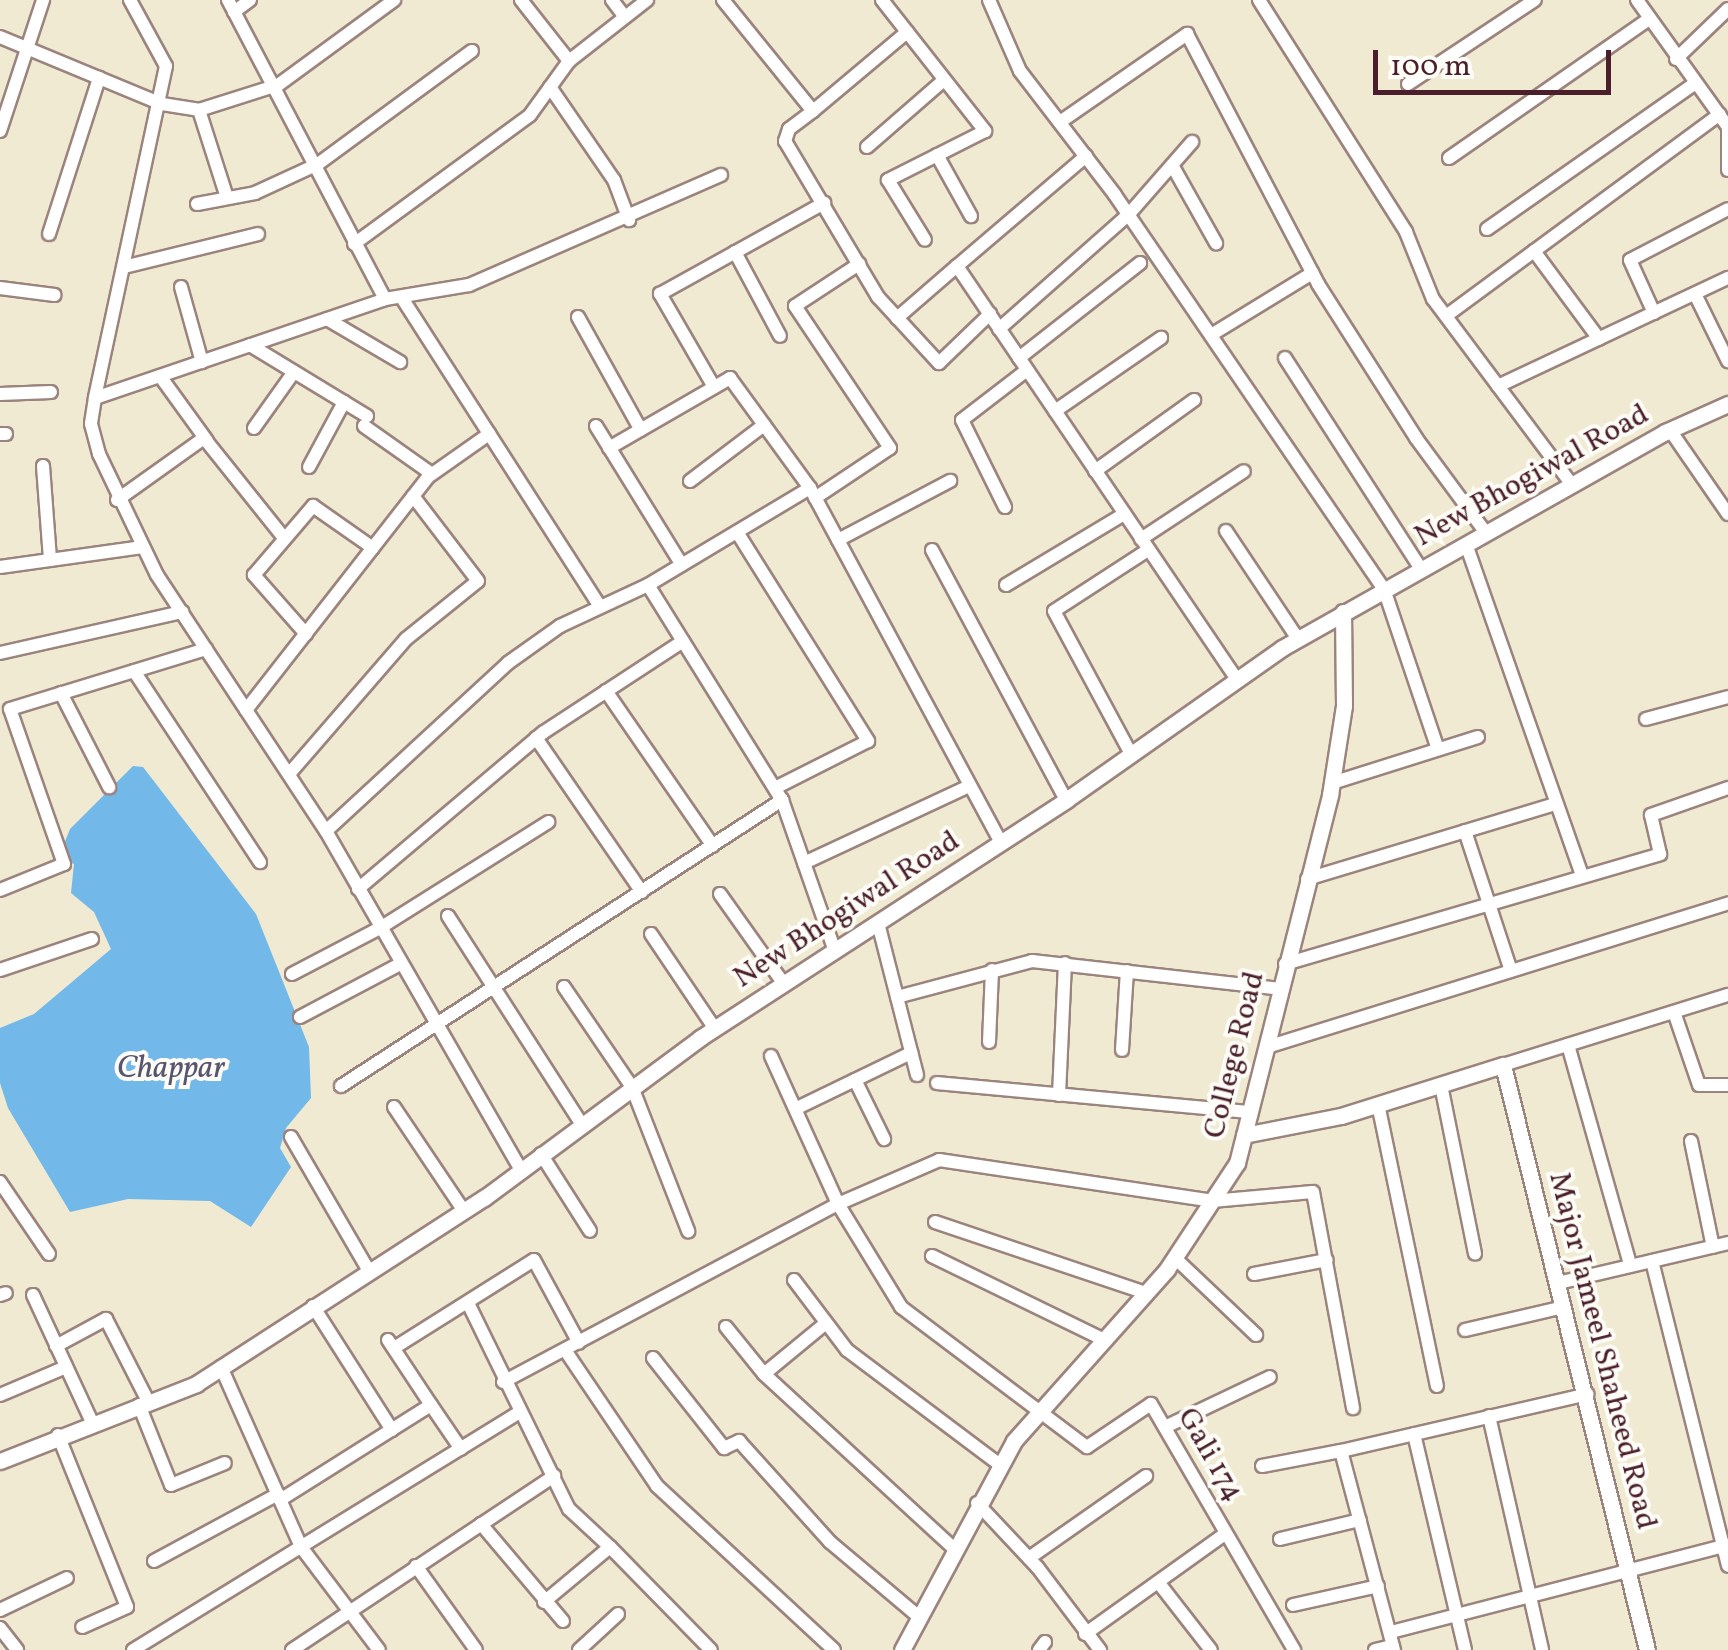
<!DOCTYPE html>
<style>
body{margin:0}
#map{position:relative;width:1728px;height:1650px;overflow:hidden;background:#efead1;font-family:Vollkorn,serif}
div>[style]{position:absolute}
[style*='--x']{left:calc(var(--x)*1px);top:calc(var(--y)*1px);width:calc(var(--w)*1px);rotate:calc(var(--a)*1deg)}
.water>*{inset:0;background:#72b8e9}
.roads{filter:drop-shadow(2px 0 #9c847e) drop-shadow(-2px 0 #9c847e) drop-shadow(0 2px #9c847e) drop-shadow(0 -2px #9c847e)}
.minor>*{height:12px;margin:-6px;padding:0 6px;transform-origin:6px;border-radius:6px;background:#fff}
.tertiary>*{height:15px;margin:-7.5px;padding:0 7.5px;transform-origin:7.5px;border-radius:7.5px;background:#fff}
span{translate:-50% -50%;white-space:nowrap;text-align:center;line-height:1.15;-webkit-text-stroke:8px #fdfcf7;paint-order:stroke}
.street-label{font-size:30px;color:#4a1f2b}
.water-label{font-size:32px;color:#58556e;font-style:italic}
.scale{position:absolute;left:1373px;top:50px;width:238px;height:45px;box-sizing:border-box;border:5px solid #4a1f2b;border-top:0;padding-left:12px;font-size:30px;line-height:35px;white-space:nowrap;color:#4a1f2b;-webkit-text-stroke:8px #fdfcf7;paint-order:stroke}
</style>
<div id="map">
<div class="water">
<div style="clip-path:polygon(133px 766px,143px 767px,256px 914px,309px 1047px,311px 1098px,286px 1128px,280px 1148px,291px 1167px,251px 1227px,210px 1201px,128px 1199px,70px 1212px,8px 1108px,0 1083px,0 1028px,34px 1014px,111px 949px,94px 912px,71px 893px,74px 864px,64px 860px,64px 844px,70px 829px)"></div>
</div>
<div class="roads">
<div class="minor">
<div style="--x:130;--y:0;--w:75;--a:61.4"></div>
<div style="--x:166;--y:66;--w:340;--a:102.1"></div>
<div style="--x:95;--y:398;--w:26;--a:99"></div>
<div style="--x:91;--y:424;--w:31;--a:75"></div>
<div style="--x:99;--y:454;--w:134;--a:64.4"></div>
<div style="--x:157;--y:575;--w:307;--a:56.6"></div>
<div style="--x:326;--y:831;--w:390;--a:60.1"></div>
<div style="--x:228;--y:0;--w:338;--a:62.3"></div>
<div style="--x:521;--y:0;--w:78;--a:51.8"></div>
<div style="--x:612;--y:0;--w:20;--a:53"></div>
<div style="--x:723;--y:0;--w:143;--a:51"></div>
<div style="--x:813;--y:111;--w:123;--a:-40"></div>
<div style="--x:882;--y:0;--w:167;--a:51.8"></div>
<div style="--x:985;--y:131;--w:109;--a:153.2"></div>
<div style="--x:888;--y:180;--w:70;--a:58.3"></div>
<div style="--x:989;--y:0;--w:77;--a:66.4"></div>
<div style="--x:1020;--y:71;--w:156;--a:52.5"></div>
<div style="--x:1115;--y:195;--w:477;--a:55.7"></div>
<div style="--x:1384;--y:589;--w:169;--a:71.4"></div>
<div style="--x:1259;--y:0;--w:275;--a:57.6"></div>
<div style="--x:1406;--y:232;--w:72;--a:68.1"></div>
<div style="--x:1433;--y:299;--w:232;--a:53.2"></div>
<div style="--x:1637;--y:0;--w:156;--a:54.4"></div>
<div style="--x:1728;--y:127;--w:43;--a:90"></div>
<div style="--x:234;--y:12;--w:20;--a:-37"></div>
<div style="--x:0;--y:37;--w:175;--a:22.5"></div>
<div style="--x:162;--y:104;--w:37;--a:9"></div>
<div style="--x:199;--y:110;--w:83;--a:-17.6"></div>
<div style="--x:278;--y:85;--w:144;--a:-36.2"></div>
<div style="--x:1676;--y:59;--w:72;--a:-43.9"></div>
<div style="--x:1408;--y:84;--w:152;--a:-33.5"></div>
<div style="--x:550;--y:87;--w:113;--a:55.5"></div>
<div style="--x:614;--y:180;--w:43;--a:69.4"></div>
<div style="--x:199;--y:110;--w:92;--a:72.3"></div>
<div style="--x:813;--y:111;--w:30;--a:143"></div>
<div style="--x:789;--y:129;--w:13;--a:108"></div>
<div style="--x:785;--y:141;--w:182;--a:59.2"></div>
<div style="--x:878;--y:297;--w:90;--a:47.3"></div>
<div style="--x:939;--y:363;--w:71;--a:-43.9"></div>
<div style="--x:1060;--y:122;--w:155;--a:-34.7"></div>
<div style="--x:1187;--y:34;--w:282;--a:62.3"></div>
<div style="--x:1318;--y:284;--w:183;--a:57.5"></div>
<div style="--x:1416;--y:438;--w:118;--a:53.6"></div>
<div style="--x:0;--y:131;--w:138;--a:-71.8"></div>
<div style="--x:867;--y:147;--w:102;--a:-41"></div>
<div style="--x:937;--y:155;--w:70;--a:60.9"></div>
<div style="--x:1086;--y:156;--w:170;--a:139.5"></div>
<div style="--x:957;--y:266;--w:500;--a:55.9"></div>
<div style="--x:1449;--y:158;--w:244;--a:-34.8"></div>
<div style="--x:1172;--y:165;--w:90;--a:60.6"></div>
<div style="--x:197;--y:204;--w:59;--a:-10.7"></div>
<div style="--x:255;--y:193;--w:69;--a:-24.7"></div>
<div style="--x:318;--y:164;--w:191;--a:-36.3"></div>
<div style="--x:1487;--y:229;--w:251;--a:-35"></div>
<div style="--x:49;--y:234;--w:164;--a:-72.2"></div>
<div style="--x:354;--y:244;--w:218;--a:-36.2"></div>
<div style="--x:530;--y:115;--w:67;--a:-54.2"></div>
<div style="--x:569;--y:61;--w:99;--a:-38"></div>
<div style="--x:1534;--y:251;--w:109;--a:53.5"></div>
<div style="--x:735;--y:252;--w:95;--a:61.8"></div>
<div style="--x:124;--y:267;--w:138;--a:-13.8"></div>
<div style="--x:181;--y:287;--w:78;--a:74.4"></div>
<div style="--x:0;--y:288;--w:55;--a:7.3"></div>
<div style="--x:1695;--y:294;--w:75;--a:63.8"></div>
<div style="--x:402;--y:298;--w:365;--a:57.3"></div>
<div style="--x:1654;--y:313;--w:58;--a:-114.4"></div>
<div style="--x:1630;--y:260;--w:110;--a:-27.5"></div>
<div style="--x:1446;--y:316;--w:340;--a:-36.4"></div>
<div style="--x:578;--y:317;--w:129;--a:60.9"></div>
<div style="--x:897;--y:318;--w:79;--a:-40.9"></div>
<div style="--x:327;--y:319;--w:85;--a:30.5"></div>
<div style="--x:999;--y:329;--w:174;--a:-41.5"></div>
<div style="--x:1129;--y:214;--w:96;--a:-48.8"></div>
<div style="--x:1211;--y:335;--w:119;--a:-31.5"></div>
<div style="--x:250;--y:345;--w:137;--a:31.3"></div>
<div style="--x:1019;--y:358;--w:154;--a:-38.1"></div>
<div style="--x:1285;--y:358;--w:251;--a:57.2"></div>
<div style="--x:160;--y:376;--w:80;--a:54.1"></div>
<div style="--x:1498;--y:386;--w:254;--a:-25.2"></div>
<div style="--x:714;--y:387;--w:108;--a:-120.1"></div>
<div style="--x:660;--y:294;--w:188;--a:-29"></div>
<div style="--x:0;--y:394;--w:51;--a:-2.2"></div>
<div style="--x:95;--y:398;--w:306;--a:-18.8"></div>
<div style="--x:385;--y:299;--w:85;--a:-9.5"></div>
<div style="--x:469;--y:285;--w:275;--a:-23.6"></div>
<div style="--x:1055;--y:411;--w:129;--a:-34.6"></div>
<div style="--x:364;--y:426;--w:83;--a:35.2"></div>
<div style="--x:596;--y:426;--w:163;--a:58.3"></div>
<div style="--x:254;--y:428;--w:69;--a:-54.5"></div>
<div style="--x:1670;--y:430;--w:102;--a:55.4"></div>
<div style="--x:0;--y:434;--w:6;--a:0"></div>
<div style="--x:609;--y:448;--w:140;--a:-30"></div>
<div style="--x:730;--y:378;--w:136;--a:54"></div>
<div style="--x:43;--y:466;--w:94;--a:85.7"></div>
<div style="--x:309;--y:467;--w:74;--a:-61.7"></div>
<div style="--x:1095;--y:471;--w:122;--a:-35.6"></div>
<div style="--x:690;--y:481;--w:93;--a:-37.1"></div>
<div style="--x:815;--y:498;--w:90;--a:-33.7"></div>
<div style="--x:890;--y:448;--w:171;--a:-123.8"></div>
<div style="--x:795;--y:306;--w:77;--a:-33.3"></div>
<div style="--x:117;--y:500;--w:107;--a:-35.5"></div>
<div style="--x:204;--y:438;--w:129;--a:51.3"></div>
<div style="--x:1005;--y:507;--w:97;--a:-116.3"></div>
<div style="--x:962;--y:420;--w:82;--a:-37.6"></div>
<div style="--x:1226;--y:531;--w:130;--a:56.3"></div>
<div style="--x:737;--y:532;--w:247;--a:57.9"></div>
<div style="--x:868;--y:741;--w:104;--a:153.2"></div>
<div style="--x:1141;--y:539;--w:123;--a:-33.4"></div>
<div style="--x:838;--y:540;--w:127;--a:-27.8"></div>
<div style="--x:1466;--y:544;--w:352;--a:70.7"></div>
<div style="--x:932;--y:550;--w:284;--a:61.8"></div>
<div style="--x:0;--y:567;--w:144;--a:-8"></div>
<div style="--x:648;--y:585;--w:189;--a:-30.9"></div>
<div style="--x:810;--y:488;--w:402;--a:61.7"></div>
<div style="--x:1006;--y:585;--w:138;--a:-31"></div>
<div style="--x:306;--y:634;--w:79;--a:-131.4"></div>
<div style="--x:254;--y:575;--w:91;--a:-49.5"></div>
<div style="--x:313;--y:506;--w:73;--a:35"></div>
<div style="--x:0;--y:653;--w:187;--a:-12.7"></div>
<div style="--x:134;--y:671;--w:229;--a:56.6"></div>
<div style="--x:606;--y:691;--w:188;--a:55.4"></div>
<div style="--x:61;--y:693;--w:106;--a:62.9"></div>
<div style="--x:246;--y:710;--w:296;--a:-52"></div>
<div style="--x:428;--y:477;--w:75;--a:-35.2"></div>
<div style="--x:1646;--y:719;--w:85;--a:-15"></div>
<div style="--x:536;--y:738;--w:187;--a:55.5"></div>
<div style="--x:1131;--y:754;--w:162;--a:-118.3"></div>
<div style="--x:1054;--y:611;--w:112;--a:-33"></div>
<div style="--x:289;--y:774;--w:179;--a:-49.1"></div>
<div style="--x:406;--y:639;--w:92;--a:-38.9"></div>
<div style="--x:478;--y:581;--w:107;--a:-127.4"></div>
<div style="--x:1332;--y:783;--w:153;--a:-17.5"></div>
<div style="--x:326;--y:831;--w:248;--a:-42.7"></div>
<div style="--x:508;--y:663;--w:64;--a:-35.4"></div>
<div style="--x:560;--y:626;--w:97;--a:-25"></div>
<div style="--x:648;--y:585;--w:253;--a:58.1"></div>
<div style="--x:782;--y:800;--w:160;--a:70.7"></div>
<div style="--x:1465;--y:831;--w:147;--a:71.8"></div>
<div style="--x:804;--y:863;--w:182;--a:-25"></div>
<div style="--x:1307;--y:879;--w:260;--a:-16.8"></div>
<div style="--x:358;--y:889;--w:243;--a:-40.2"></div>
<div style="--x:544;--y:732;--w:166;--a:-33.2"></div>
<div style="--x:0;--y:890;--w:69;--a:-22.1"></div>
<div style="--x:64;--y:864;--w:164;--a:-109.2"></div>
<div style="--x:10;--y:709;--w:205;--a:-17"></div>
<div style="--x:720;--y:894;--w:110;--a:54.6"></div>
<div style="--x:448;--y:916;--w:246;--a:57.3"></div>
<div style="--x:878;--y:923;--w:157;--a:75.6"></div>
<div style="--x:651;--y:934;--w:115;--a:56"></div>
<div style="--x:1285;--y:964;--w:391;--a:-16.3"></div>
<div style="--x:1660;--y:854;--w:40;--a:-103"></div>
<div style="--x:1651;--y:815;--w:82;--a:-19.3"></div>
<div style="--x:0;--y:970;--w:97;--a:-18.6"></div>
<div style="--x:292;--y:974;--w:99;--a:-27.6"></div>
<div style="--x:380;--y:928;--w:199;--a:-32.2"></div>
<div style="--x:564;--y:987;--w:121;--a:55.8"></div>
<div style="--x:632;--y:1087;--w:155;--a:68.7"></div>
<div style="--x:897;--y:997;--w:140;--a:-14.9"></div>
<div style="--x:1032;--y:961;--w:250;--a:6.4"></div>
<div style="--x:1674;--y:1012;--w:77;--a:71.1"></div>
<div style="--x:1699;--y:1085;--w:29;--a:0"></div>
<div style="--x:300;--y:1017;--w:113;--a:-27.9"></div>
<div style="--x:989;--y:1042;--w:72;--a:-87.6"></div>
<div style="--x:1568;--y:1045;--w:223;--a:74.2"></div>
<div style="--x:1267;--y:1047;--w:483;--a:-17.3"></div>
<div style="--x:1122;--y:1050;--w:79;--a:-86.4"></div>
<div style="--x:771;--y:1056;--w:162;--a:65.6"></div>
<div style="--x:838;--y:1204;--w:121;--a:58.5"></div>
<div style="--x:901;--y:1307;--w:233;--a:37"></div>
<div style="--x:1087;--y:1447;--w:77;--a:-33.9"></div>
<div style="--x:1151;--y:1404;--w:285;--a:59.8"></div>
<div style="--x:1503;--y:1065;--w:236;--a:-17.3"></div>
<div style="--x:855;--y:1080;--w:66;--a:63.8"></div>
<div style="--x:937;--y:1083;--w:315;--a:5.3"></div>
<div style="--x:1441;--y:1085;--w:172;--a:78.6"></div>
<div style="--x:341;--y:1086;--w:526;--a:-32.96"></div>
<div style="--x:1059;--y:1095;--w:132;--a:-87.4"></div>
<div style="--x:1378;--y:1104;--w:288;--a:78.2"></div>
<div style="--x:394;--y:1107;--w:125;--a:56.1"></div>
<div style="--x:797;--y:1108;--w:127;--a:-25.8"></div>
<div style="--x:291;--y:1137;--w:155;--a:59.8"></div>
<div style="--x:1691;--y:1141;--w:108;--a:78.3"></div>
<div style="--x:541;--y:1154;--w:91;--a:57.5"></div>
<div style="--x:0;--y:1182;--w:87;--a:55.8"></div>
<div style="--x:935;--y:1222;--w:223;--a:18.6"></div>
<div style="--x:932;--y:1256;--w:191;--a:26"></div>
<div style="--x:1175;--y:1258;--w:112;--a:43.5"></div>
<div style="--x:1652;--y:1261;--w:314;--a:76"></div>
<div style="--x:1254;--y:1274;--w:74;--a:-10.9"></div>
<div style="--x:794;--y:1280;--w:88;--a:52.9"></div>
<div style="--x:847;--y:1350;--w:191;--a:36.9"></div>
<div style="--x:1558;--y:1283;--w:175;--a:-13.2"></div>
<div style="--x:0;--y:1295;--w:6;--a:-18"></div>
<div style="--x:33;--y:1295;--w:140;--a:65.1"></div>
<div style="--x:468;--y:1303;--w:229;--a:63.9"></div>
<div style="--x:569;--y:1509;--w:56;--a:42.8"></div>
<div style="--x:313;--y:1306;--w:147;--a:57.5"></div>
<div style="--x:726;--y:1327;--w:60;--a:51"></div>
<div style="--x:764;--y:1374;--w:257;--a:42.6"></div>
<div style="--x:1465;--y:1330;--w:102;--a:-13.1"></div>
<div style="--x:388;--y:1340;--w:78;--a:56.5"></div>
<div style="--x:56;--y:1346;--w:57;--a:-28.4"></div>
<div style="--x:106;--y:1319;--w:92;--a:62.9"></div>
<div style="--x:394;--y:1348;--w:165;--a:-32.2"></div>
<div style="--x:534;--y:1260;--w:94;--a:61.5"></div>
<div style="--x:565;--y:1350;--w:164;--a:55.9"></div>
<div style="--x:657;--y:1486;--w:241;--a:42.8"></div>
<div style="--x:653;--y:1358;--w:115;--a:51.7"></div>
<div style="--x:724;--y:1448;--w:17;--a:-25"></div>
<div style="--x:739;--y:1441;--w:136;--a:48"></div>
<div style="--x:830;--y:1542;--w:115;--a:40.1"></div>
<div style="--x:221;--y:1367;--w:197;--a:66"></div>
<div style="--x:301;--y:1547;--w:129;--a:52.9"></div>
<div style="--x:764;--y:1374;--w:80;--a:-39.4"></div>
<div style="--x:503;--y:1382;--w:379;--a:-28"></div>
<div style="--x:838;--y:1204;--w:110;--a:-23.5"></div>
<div style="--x:939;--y:1160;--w:276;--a:8.5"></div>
<div style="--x:1212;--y:1201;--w:101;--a:-5.1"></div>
<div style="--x:1313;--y:1192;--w:220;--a:79.5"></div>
<div style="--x:0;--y:1395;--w:72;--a:-23"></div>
<div style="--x:139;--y:1405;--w:86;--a:68.2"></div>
<div style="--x:171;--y:1485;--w:58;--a:-22.2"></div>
<div style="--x:1489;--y:1416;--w:240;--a:77.2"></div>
<div style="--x:1165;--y:1427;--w:116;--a:-25.5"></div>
<div style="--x:1414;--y:1434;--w:222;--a:76.7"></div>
<div style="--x:58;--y:1435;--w:185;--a:68.1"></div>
<div style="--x:127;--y:1607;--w:49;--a:156"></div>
<div style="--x:1262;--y:1466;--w:80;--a:-10.8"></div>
<div style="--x:280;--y:1500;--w:178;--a:-32.2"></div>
<div style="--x:431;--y:1405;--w:53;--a:55.7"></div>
<div style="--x:977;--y:1503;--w:89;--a:46.8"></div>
<div style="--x:1038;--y:1568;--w:103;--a:52.9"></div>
<div style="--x:481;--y:1524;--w:127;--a:49.8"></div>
<div style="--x:1280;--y:1539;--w:82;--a:-13.4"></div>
<div style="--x:1029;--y:1558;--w:143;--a:-35"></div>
<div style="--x:154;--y:1561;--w:141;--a:-28.4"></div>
<div style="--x:416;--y:1566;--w:103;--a:54.5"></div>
<div style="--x:1158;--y:1582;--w:86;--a:52.1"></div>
<div style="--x:544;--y:1602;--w:86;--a:-39.8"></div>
<div style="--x:610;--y:1547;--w:144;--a:45.6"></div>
<div style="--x:1293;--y:1605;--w:87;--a:-12.6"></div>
<div style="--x:0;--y:1610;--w:74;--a:-25.5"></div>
<div style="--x:0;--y:1628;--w:28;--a:52"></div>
<div style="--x:1391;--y:1632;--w:348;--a:-14.5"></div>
<div style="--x:1085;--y:1634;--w:173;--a:-35.6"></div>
<div style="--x:133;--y:1650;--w:451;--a:-31.6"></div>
<div style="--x:292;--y:1650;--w:315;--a:-33.6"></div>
<div style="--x:579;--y:1650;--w:53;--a:-42.7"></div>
<div style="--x:1039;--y:1650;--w:10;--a:-53"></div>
<div style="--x:1375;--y:1650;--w:18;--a:-13"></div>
<div style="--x:1394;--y:1650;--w:206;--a:-104.9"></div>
<div style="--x:1341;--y:1451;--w:253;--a:-13"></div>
</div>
<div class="tertiary">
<div style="--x:1244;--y:1135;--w:99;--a:-11.1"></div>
<div style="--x:1341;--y:1116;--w:170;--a:-17.5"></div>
<div style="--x:1503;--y:1065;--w:602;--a:76.17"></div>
<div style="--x:0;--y:1461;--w:211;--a:-21.4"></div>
<div style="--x:196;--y:1384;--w:343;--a:-32.9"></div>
<div style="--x:484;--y:1198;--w:269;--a:-36.5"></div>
<div style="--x:700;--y:1038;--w:437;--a:-33"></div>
<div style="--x:1066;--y:800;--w:264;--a:-35.1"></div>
<div style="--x:1282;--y:648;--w:440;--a:-29.4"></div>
<div style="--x:1665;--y:432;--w:69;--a:-24"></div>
<div style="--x:902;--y:1650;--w:237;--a:-61.8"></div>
<div style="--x:1014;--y:1441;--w:230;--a:-48.3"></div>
<div style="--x:1167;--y:1269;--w:127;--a:-56.6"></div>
<div style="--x:1237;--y:1163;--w:380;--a:-75.8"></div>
<div style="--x:1330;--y:795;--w:90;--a:-81.1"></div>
<div style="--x:1344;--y:706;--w:94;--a:-90.6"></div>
</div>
</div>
<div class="street-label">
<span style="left:1532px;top:476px;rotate:-29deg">New Bhogiwal Road</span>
<span style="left:847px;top:910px;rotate:-33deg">New Bhogiwal Road</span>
<span style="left:1235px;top:1055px;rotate:-76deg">College Road</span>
<span style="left:1602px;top:1351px;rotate:76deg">Major Jameel Shaheed Road</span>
<span style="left:1210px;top:1455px;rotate:60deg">Gali 174</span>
</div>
<div class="water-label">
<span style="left:171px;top:1069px">Chappar</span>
</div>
<div class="scale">100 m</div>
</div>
